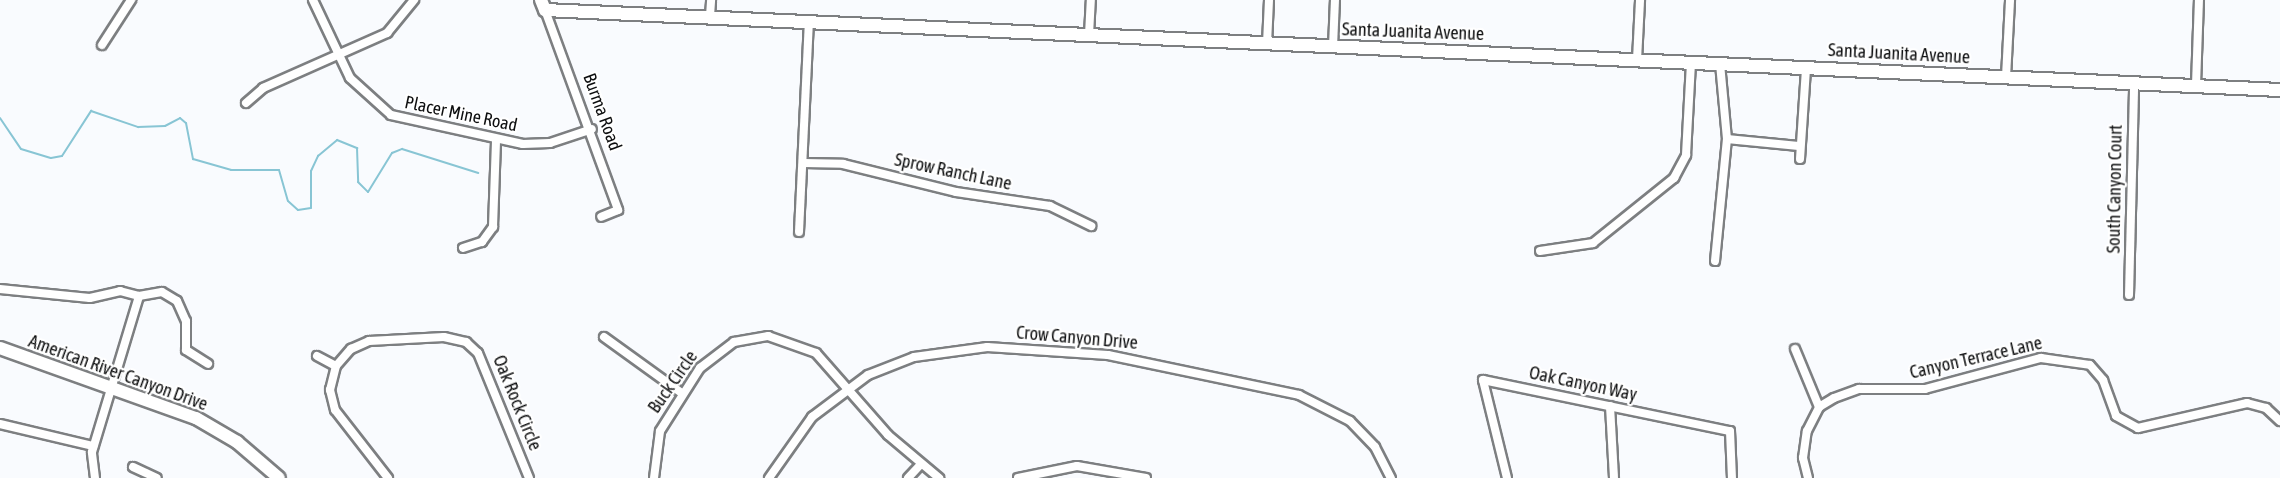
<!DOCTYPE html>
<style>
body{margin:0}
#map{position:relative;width:2280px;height:478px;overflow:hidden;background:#f9fbfe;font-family:"Asap Condensed",sans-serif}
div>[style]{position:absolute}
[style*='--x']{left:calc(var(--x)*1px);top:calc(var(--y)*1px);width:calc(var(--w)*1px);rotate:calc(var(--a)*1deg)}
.stream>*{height:2px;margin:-1px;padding:0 1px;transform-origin:1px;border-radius:1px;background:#88c5d4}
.roads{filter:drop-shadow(2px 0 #7d7f81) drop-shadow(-2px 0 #7d7f81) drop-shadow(0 2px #7d7f81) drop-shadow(0 -2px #7d7f81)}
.street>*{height:8px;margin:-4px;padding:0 4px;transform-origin:4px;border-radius:4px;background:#fff}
.secondary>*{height:12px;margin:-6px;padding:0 6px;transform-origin:6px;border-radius:6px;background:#fff}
span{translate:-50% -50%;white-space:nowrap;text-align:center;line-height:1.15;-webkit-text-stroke:4.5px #fff;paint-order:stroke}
.street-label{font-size:18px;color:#0d0e0f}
</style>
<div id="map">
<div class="stream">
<div style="--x:0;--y:118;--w:37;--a:56"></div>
<div style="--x:21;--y:149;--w:31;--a:17"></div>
<div style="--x:51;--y:158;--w:11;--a:-10"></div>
<div style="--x:62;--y:156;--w:54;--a:-57.2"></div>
<div style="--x:91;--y:111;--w:50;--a:18.8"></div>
<div style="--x:138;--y:127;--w:27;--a:-2"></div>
<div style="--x:165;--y:126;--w:17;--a:-28"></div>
<div style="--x:180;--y:118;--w:8;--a:40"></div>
<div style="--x:186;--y:123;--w:37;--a:79"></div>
<div style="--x:193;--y:159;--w:40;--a:16"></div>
<div style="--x:231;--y:170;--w:48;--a:0"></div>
<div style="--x:279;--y:170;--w:32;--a:74"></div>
<div style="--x:288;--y:201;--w:13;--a:42"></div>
<div style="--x:298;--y:210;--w:13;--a:-9"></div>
<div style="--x:311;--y:208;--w:37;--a:-90"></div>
<div style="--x:311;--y:171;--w:17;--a:-65"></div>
<div style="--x:318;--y:156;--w:25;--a:-40"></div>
<div style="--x:337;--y:140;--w:22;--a:22"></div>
<div style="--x:357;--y:148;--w:34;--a:88"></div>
<div style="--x:358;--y:182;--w:14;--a:45"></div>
<div style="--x:368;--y:192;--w:46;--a:-58.4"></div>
<div style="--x:392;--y:153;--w:11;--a:-22"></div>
<div style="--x:402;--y:149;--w:80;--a:17.5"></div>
</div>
<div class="roads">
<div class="street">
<div style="--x:313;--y:0;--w:86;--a:64.6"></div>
<div style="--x:350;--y:78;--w:55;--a:42.1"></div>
<div style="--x:391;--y:115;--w:135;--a:12.4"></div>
<div style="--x:523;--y:144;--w:27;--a:-2"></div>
<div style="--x:550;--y:143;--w:44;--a:-18.4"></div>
<div style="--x:545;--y:10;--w:213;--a:69.9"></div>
<div style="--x:618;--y:210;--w:18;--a:158"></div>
<div style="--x:710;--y:16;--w:16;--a:-86"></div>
<div style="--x:1089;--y:35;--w:35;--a:-87"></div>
<div style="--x:1267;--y:44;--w:44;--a:-87.4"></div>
<div style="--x:102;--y:45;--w:54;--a:-57.2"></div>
<div style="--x:1333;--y:47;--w:47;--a:-87.6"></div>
<div style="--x:1637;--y:60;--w:60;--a:-87.1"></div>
<div style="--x:2006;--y:77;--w:77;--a:-87"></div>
<div style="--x:2196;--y:85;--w:85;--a:-88"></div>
<div style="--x:246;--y:103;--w:23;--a:-41"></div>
<div style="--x:263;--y:88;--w:136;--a:-23.9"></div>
<div style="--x:387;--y:33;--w:43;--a:-50.7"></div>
<div style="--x:1727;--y:139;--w:72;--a:5.6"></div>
<div style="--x:1800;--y:159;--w:91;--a:-86.2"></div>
<div style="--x:804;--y:163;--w:39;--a:1"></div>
<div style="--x:843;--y:164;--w:116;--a:13.9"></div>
<div style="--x:956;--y:192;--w:95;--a:8.5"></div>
<div style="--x:1050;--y:206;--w:46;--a:26"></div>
<div style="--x:799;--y:232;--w:211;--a:-87.3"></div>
<div style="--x:463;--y:248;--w:20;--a:-18"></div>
<div style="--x:482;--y:242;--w:19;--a:-54"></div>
<div style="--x:493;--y:227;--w:87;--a:-88"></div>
<div style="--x:1540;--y:251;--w:54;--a:-8.6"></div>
<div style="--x:1593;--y:243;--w:104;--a:-38.7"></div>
<div style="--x:1674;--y:178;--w:26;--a:-62"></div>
<div style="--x:1686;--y:155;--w:92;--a:-86.9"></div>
<div style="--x:1715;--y:261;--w:123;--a:-84.4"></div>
<div style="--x:1727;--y:139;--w:75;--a:-95.3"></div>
<div style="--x:0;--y:289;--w:90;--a:5.7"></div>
<div style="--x:90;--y:298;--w:31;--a:-13"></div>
<div style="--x:120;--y:291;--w:20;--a:15"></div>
<div style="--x:2129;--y:295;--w:212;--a:-88.6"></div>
<div style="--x:604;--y:337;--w:97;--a:35.8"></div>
<div style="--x:1795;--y:349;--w:63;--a:67.5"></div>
<div style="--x:317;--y:356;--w:21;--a:28"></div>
<div style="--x:1610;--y:406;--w:72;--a:86.8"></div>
<div style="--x:0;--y:424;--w:96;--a:13.3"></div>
<div style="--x:133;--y:467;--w:26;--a:25"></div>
<div style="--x:95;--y:478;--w:26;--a:-97"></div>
<div style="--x:92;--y:452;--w:163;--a:-73.2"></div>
<div style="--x:139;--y:296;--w:23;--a:-10"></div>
<div style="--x:162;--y:292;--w:17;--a:31"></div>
<div style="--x:177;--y:301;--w:22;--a:66"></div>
<div style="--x:186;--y:321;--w:29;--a:90"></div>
<div style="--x:186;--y:350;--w:26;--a:32"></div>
<div style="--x:388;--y:478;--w:86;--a:-127.9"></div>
<div style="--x:335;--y:410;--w:21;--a:-104"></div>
<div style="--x:330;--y:390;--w:25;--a:-76"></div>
<div style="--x:336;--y:366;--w:23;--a:-49"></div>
<div style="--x:351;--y:349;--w:20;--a:-24"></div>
<div style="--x:369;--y:341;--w:75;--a:-3.1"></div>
<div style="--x:444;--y:337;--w:23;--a:13"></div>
<div style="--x:466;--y:342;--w:16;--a:43"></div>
<div style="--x:478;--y:353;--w:135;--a:67.8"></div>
<div style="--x:654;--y:478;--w:47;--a:-82.7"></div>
<div style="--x:660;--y:431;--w:75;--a:-57.6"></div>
<div style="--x:700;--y:368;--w:43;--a:-37.4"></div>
<div style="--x:734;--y:342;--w:35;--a:-10"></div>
<div style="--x:768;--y:336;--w:51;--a:19.5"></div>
<div style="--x:816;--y:353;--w:109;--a:48.7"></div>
<div style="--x:888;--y:435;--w:67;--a:40.1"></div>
<div style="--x:769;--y:478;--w:75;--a:-54.8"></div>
<div style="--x:812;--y:417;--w:70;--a:-36.9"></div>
<div style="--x:868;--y:375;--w:49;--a:-21.4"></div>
<div style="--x:914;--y:357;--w:74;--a:-7.8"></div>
<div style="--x:987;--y:347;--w:121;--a:3.8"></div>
<div style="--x:1108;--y:355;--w:195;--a:11.8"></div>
<div style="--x:1299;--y:395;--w:57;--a:27"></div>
<div style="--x:1350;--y:421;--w:36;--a:46"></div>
<div style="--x:1375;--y:447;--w:35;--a:63"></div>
<div style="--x:908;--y:478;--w:19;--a:-47"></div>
<div style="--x:1018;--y:478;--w:60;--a:-11.5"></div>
<div style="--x:1077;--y:466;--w:70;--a:9.9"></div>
<div style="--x:1507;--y:478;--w:101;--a:-103.8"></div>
<div style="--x:1483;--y:380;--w:252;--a:11.7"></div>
<div style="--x:1730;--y:431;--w:47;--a:87.6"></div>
<div style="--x:1808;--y:478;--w:21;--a:-104"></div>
<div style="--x:1803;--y:458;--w:27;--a:-82"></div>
<div style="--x:1807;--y:431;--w:27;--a:-63"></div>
<div style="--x:1819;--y:407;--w:17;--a:-31"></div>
<div style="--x:1834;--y:398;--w:27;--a:-20"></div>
<div style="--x:1859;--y:389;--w:66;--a:0"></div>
<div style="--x:1925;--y:389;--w:120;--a:-15"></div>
<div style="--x:2041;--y:358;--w:49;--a:8.1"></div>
<div style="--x:2090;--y:365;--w:20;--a:49"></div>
<div style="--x:2103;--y:380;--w:38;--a:70"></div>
<div style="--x:2116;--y:416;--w:25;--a:29"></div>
<div style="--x:2138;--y:428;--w:112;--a:-12.9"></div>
<div style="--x:2247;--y:403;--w:20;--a:15"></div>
<div style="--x:2266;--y:408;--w:19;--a:43"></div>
</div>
<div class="secondary">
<div style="--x:541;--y:0;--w:11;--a:68"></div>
<div style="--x:545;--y:10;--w:1737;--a:2.64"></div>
<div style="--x:0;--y:348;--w:208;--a:19.7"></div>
<div style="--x:196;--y:418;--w:48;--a:30.3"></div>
<div style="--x:237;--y:442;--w:55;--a:40.6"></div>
</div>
</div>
<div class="street-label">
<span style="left:1413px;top:32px;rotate:2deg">Santa Juanita Avenue</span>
<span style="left:1899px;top:54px;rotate:3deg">Santa Juanita Avenue</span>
<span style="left:602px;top:112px;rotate:70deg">Burma Road</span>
<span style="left:461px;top:114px;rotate:12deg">Placer Mine Road</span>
<span style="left:953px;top:172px;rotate:12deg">Sprow Ranch Lane</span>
<span style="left:2115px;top:189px;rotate:-89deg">South Canyon Court</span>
<span style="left:1077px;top:338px;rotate:5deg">Crow Canyon Drive</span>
<span style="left:1976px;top:358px;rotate:-13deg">Canyon Terrace Lane</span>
<span style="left:118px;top:373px;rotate:20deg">American River Canyon Drive</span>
<span style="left:673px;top:382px;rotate:-55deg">Buck Circle</span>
<span style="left:1583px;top:384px;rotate:12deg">Oak Canyon Way</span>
<span style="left:517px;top:403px;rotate:68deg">Oak Rock Circle</span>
</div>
</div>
